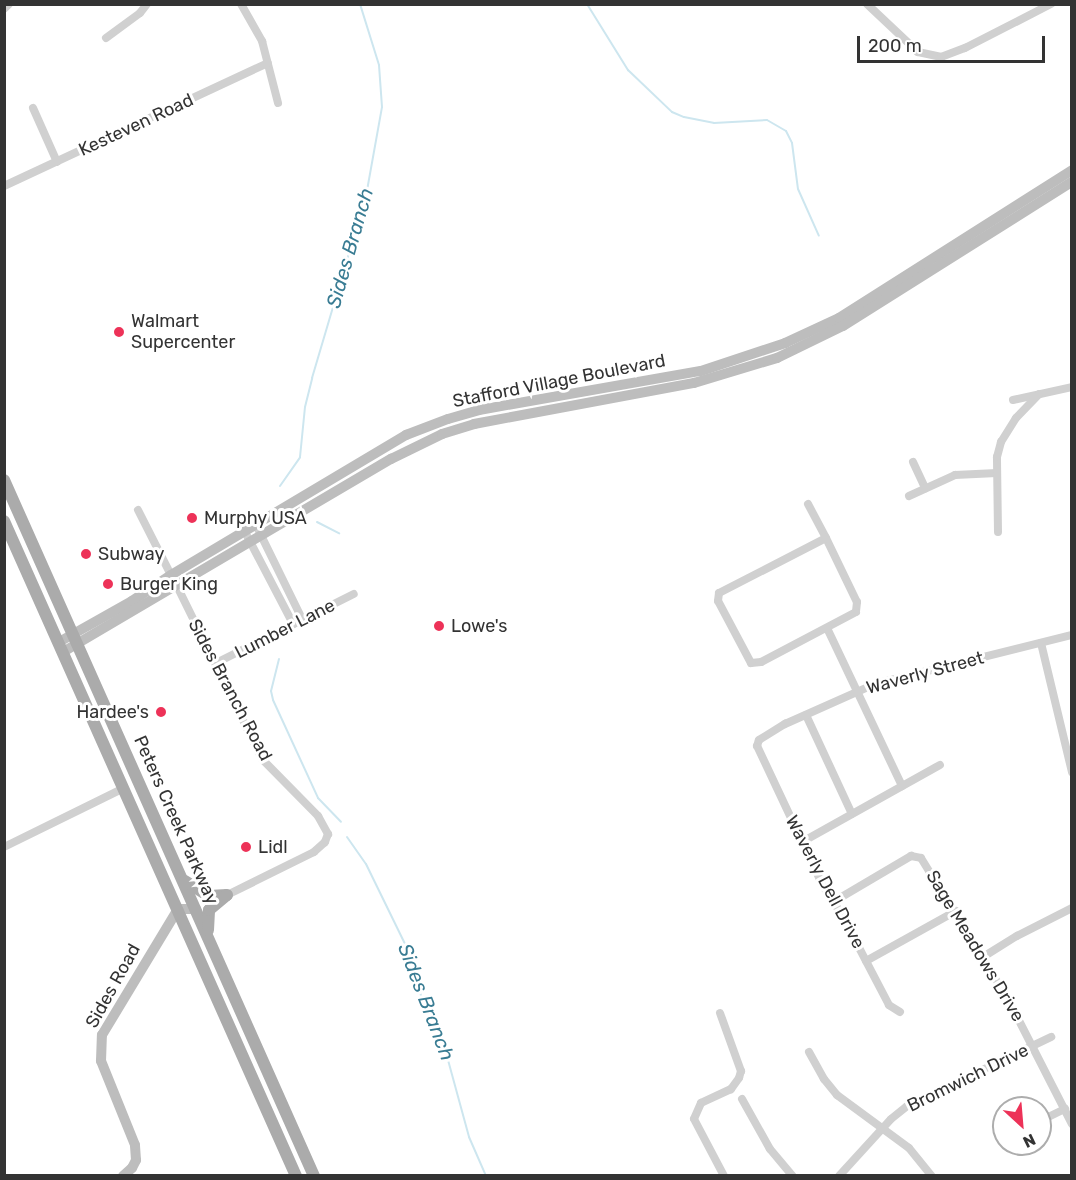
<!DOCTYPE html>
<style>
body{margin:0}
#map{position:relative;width:1076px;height:1180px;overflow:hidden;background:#fff;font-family:Rubik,sans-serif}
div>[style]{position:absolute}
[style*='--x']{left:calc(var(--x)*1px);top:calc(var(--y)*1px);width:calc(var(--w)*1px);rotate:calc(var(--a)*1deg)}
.stream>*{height:2px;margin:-1px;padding:0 1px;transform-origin:1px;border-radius:1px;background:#cde6ef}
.street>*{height:8px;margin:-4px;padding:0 4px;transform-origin:4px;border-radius:4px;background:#d0d0d0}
.secondary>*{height:10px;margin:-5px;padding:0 5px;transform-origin:5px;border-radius:5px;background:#bdbdbd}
.primary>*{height:12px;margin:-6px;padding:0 6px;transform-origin:6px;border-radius:6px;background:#ababab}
.dots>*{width:16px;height:16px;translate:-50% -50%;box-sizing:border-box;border:3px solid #fff;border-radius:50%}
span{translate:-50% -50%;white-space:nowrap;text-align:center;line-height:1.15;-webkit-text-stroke:6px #fff;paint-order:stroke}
.street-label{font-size:18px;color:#333}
.poi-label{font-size:18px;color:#333}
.left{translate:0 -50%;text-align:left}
.right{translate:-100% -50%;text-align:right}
.water-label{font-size:20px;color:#397c93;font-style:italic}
.frame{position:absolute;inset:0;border:6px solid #333;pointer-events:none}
.north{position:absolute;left:992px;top:1096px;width:60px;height:60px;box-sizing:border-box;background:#fff;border:2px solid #adadad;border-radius:50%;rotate:154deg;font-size:16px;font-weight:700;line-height:24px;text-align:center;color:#333}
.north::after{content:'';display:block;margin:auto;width:21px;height:27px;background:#ed3258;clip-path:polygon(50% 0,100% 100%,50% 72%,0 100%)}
.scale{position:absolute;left:857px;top:36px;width:188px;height:27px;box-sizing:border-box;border:3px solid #333;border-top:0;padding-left:8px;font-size:18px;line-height:21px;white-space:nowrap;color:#333;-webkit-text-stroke:4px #fff;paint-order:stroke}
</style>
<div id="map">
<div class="stream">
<div style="--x:587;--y:4;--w:78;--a:58.2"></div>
<div style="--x:628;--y:70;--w:61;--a:43.7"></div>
<div style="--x:672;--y:112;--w:13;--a:23"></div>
<div style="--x:684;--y:117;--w:31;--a:11"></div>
<div style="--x:714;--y:123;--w:53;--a:-3.2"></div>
<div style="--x:767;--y:120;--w:22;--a:30"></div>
<div style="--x:786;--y:131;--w:13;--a:63"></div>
<div style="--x:792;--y:143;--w:46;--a:82.6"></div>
<div style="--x:798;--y:189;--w:51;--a:65.9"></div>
<div style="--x:280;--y:486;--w:35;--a:-55"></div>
<div style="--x:300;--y:457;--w:50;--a:-84.3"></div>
<div style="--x:305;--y:407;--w:30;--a:-76"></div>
<div style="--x:312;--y:378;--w:190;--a:-73.5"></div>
<div style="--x:366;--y:196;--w:90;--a:-79.8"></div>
<div style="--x:382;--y:107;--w:42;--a:-94.1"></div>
<div style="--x:379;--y:65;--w:64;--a:-107.3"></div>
<div style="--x:317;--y:522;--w:25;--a:27"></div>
<div style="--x:279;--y:659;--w:33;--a:104"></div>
<div style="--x:271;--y:691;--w:9;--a:77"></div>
<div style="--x:273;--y:700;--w:108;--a:65.3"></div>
<div style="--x:318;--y:798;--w:33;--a:46"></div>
<div style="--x:347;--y:837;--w:33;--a:55"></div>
<div style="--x:366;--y:864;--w:91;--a:64"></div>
<div style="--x:406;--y:946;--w:55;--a:73.2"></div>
<div style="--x:422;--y:999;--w:66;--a:66.9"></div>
<div style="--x:448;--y:1060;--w:80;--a:74.7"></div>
<div style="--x:469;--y:1137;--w:43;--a:66.4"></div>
</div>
<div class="street">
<div style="--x:241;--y:4;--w:43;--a:60.4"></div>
<div style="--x:262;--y:41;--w:64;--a:75.5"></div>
<div style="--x:867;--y:4;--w:70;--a:43.3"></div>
<div style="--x:918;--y:52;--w:24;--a:12"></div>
<div style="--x:941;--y:57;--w:26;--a:-21"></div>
<div style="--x:965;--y:48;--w:97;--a:-27.1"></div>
<div style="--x:4;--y:9;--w:7;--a:-45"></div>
<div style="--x:106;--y:38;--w:42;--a:-36.3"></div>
<div style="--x:140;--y:13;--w:11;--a:-52"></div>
<div style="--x:33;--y:108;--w:59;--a:66"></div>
<div style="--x:4;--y:186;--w:291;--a:-25"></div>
<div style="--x:1013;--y:400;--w:60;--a:-12.4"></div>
<div style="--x:913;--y:462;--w:29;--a:65"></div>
<div style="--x:909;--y:496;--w:51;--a:-24.5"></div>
<div style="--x:955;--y:475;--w:42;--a:-2.7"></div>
<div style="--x:808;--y:504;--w:38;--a:62"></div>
<div style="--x:138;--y:510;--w:73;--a:63.1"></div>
<div style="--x:256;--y:525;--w:105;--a:63.9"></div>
<div style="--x:245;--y:532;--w:104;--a:62.4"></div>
<div style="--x:998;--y:532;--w:75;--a:-90.8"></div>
<div style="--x:997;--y:457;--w:16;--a:-75"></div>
<div style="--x:1001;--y:442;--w:28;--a:-58"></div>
<div style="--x:1016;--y:418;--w:33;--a:-46"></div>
<div style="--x:826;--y:538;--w:71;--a:64.2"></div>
<div style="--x:857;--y:602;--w:10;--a:96"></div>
<div style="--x:856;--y:612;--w:107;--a:152.2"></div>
<div style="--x:761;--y:662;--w:10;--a:174"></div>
<div style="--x:751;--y:663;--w:70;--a:-118"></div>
<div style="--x:718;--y:601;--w:8;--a:-83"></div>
<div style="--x:719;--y:593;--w:120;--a:-27.2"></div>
<div style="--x:177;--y:586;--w:193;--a:63.8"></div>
<div style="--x:262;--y:759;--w:80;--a:45.5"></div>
<div style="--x:318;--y:816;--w:21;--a:61"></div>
<div style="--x:328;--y:834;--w:9;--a:111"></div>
<div style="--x:325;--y:842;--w:15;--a:138"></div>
<div style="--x:314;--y:852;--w:97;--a:153.7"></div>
<div style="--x:827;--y:628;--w:175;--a:64.6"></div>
<div style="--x:1041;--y:643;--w:133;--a:76.5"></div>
<div style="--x:216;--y:663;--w:154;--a:-26.6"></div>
<div style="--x:806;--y:715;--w:109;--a:65.1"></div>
<div style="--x:802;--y:842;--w:158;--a:-29.2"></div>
<div style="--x:4;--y:847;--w:134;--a:-26.2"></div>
<div style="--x:833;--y:902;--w:91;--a:-30.5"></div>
<div style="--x:911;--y:856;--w:10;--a:11"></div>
<div style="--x:921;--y:858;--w:168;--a:58.4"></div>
<div style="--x:1009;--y:1001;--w:138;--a:62.9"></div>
<div style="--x:983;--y:957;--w:40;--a:-32"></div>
<div style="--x:1017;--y:936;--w:62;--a:-27"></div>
<div style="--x:866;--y:961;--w:103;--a:-29.1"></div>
<div style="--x:900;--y:1012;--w:13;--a:-148"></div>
<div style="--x:889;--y:1005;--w:102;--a:-117.6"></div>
<div style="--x:842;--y:915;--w:35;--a:-123"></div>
<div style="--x:823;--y:886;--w:155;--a:-115.2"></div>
<div style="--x:757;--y:746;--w:6;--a:-72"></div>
<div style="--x:759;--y:740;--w:31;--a:-32"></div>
<div style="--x:785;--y:724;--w:98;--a:-24"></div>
<div style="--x:875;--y:684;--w:203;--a:-14"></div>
<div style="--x:720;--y:1013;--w:62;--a:70.1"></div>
<div style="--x:741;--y:1071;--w:7;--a:106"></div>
<div style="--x:739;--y:1078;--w:14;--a:126"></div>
<div style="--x:731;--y:1089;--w:33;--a:155"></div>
<div style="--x:701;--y:1103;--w:17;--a:114"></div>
<div style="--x:694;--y:1119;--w:64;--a:62.2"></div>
<div style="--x:809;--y:1052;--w:31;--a:61"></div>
<div style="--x:824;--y:1079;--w:21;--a:51"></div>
<div style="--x:837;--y:1095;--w:89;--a:36.4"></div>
<div style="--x:909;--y:1148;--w:36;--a:51"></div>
<div style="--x:742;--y:1099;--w:57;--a:60.8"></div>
<div style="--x:770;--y:1149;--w:35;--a:50"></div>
<div style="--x:1040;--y:1121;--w:28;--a:-26"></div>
<div style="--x:839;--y:1176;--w:77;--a:-47.6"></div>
<div style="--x:891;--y:1119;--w:21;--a:-39"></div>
<div style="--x:907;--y:1106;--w:160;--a:-25.6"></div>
</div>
<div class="secondary">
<div style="--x:59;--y:642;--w:84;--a:-29.3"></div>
<div style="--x:132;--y:601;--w:47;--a:-33.7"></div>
<div style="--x:171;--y:575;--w:274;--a:-30.8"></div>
<div style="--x:406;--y:435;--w:45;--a:-20.9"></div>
<div style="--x:448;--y:419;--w:32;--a:-16"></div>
<div style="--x:479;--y:410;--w:225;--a:-10"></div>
<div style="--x:701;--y:371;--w:89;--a:-18.4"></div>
<div style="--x:785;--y:343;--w:60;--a:-24.8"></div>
<div style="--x:839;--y:318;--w:276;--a:-32.4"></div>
<div style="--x:63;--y:652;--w:381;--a:-30.5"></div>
<div style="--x:391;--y:459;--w:57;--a:-26.1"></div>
<div style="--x:442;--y:434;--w:34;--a:-17"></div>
<div style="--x:474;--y:424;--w:224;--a:-10.6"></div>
<div style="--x:694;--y:383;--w:87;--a:-16.8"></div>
<div style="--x:777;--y:358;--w:73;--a:-25.9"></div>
<div style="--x:843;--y:326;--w:271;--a:-32.2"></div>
<div style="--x:123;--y:1176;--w:12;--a:-42"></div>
<div style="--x:132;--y:1168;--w:9;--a:-63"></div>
<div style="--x:136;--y:1160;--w:15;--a:-94"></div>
<div style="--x:135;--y:1145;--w:91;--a:-112"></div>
<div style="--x:101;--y:1061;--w:26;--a:-88"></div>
<div style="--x:102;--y:1035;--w:147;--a:-58.9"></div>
<div style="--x:178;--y:909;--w:18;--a:0"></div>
</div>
<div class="primary">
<div style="--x:4;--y:480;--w:762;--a:65.99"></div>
<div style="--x:4;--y:521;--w:717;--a:65.97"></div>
<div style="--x:185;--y:881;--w:28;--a:32"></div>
<div style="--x:209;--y:896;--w:18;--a:-3"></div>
<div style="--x:208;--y:930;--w:20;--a:-87"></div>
<div style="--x:209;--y:910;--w:23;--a:-40"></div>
</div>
<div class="dots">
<div style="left:119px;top:332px;background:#ed3258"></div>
<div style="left:192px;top:518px;background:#ed3258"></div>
<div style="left:86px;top:554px;background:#ed3258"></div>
<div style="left:108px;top:584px;background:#ed3258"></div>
<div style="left:439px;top:626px;background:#ed3258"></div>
<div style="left:161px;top:712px;background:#ed3258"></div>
<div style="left:246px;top:847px;background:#ed3258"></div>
</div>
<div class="street-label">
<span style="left:136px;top:125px;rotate:-25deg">Kesteven Road</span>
<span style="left:559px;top:381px;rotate:-11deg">Stafford Village Boulevard</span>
<span style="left:285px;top:629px;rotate:-27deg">Lumber Lane</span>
<span style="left:925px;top:673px;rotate:-15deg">Waverly Street</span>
<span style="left:230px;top:690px;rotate:62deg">Sides Branch Road</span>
<span style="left:176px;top:820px;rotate:66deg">Peters Creek Parkway</span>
<span style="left:825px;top:882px;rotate:62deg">Waverly Dell Drive</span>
<span style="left:975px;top:946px;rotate:59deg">Sage Meadows Drive</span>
<span style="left:113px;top:986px;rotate:-61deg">Sides Road</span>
<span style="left:968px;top:1078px;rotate:-26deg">Bromwich Drive</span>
</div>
<div class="poi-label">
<span class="left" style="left:131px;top:332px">Walmart<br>Supercenter</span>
<span class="left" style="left:204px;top:518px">Murphy USA</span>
<span class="left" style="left:98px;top:554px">Subway</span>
<span class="left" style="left:120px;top:584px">Burger King</span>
<span class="left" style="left:451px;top:626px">Lowe's</span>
<span class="right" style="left:149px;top:712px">Hardee's</span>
<span class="left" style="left:258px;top:847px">Lidl</span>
</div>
<div class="water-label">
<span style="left:350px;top:248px;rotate:-74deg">Sides Branch</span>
<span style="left:426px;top:1002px;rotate:69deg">Sides Branch</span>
</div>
<div class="frame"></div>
<div class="north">N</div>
<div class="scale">200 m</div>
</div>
